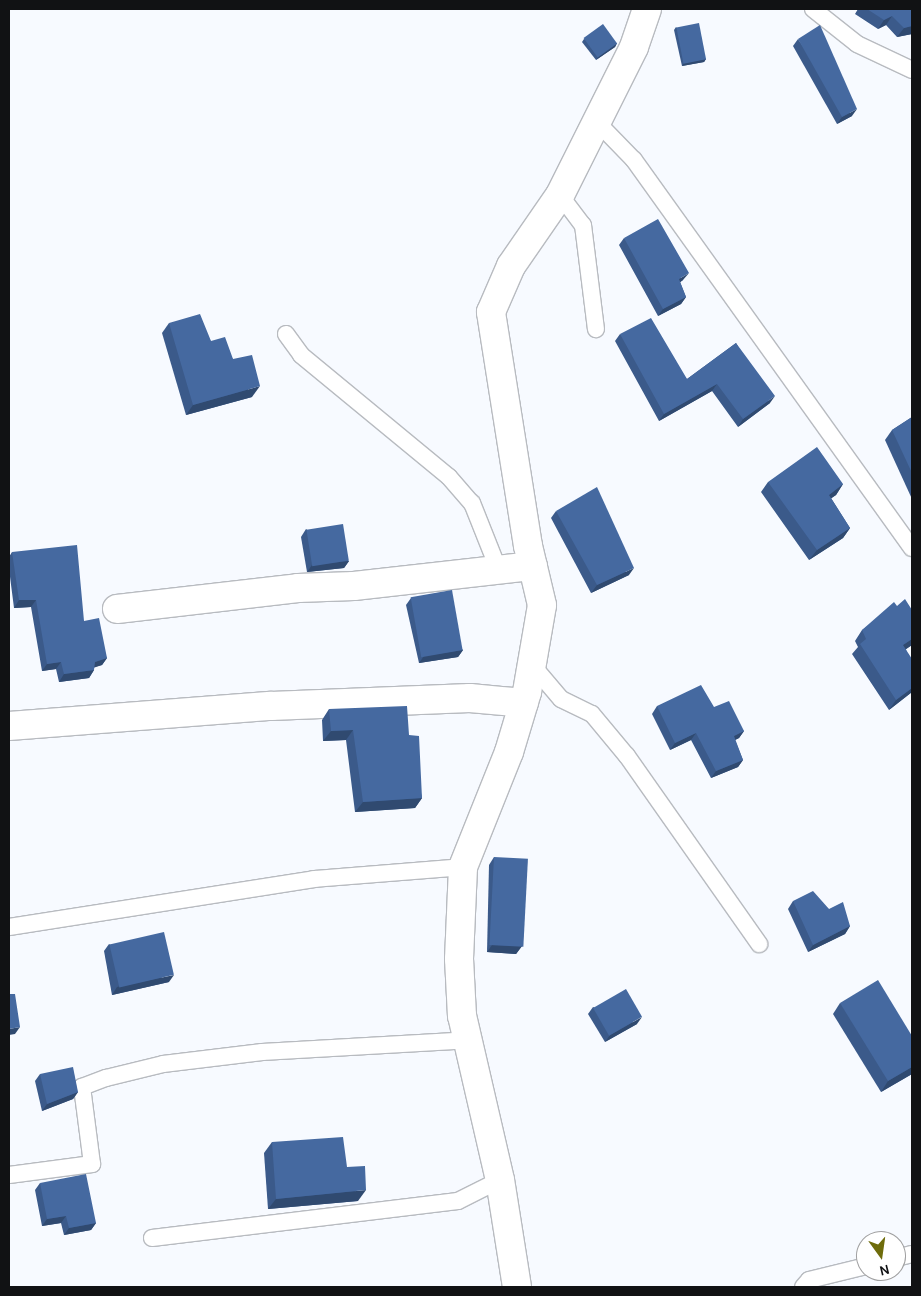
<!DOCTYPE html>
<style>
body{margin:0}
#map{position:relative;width:921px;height:1296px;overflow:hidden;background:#f7faff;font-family:Karla,sans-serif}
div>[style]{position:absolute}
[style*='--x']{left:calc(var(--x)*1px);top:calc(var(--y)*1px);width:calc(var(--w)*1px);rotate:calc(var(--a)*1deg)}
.roads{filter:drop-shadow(1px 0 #b8bbc0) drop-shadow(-1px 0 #b8bbc0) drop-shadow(0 1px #b8bbc0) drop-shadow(0 -1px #b8bbc0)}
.lane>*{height:16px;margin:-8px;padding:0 8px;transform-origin:8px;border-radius:8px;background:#fff}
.street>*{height:28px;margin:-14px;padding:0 14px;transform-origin:14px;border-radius:14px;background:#fff}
.wall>*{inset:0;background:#3b5a8a}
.shaded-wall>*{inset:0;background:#304a70}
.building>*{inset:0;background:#4569a0;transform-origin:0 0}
span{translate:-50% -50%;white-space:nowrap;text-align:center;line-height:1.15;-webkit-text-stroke:5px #fff;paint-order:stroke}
.frame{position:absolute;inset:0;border:10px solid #111214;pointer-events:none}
.north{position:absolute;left:856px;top:1231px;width:50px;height:50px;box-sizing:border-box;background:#fff;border:1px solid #a0a0a1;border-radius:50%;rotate:166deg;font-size:14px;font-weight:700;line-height:20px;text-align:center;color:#111214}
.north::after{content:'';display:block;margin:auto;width:18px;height:22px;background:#6e6c0b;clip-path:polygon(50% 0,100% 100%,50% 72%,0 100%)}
</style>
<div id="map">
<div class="roads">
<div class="lane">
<div style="--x:813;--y:9;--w:56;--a:38.5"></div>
<div style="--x:857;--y:44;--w:61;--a:25.3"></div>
<div style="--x:597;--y:122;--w:53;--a:45.8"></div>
<div style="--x:634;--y:160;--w:477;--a:54.4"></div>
<div style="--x:560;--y:195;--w:38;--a:53"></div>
<div style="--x:583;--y:225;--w:105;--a:82.9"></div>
<div style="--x:286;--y:334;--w:26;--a:54"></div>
<div style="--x:301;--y:355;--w:192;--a:39.5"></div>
<div style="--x:449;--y:477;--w:35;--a:49"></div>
<div style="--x:472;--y:503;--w:73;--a:68.3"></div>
<div style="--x:533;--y:666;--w:43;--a:49.7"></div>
<div style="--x:561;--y:699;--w:34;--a:26"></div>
<div style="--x:592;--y:714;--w:55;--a:50.2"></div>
<div style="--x:627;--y:756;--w:230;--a:54.9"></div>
<div style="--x:9;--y:927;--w:309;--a:-8.9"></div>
<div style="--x:314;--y:879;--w:149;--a:-4.6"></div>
<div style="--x:9;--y:1175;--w:84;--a:-7.5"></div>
<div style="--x:92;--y:1164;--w:78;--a:-97.4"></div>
<div style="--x:82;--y:1087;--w:26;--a:-21"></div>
<div style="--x:106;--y:1078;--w:59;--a:-13.8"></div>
<div style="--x:163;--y:1064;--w:100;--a:-6.9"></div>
<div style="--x:262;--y:1052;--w:206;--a:-3.3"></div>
<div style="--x:152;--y:1238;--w:308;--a:-6.9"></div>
<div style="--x:458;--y:1201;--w:47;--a:-26.6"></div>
<div style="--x:896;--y:1258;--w:16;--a:-14"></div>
<div style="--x:803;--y:1287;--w:9;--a:-49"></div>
<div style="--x:809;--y:1280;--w:59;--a:-13.8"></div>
</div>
<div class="street">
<div style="--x:117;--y:609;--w:182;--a:-6.6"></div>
<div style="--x:298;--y:588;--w:56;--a:-2"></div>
<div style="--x:354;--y:586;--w:180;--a:-6.4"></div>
<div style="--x:9;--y:726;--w:263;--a:-4.4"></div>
<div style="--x:271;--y:706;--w:199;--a:-2.3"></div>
<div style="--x:470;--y:698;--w:54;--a:5.3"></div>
<div style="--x:517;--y:1287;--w:108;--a:-99"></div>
<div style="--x:500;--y:1180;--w:168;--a:-103"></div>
<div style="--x:462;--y:1016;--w:57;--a:-93"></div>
<div style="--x:459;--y:959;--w:92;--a:-87.5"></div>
<div style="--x:463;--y:867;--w:124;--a:-68.2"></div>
<div style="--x:509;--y:752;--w:63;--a:-73.3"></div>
<div style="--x:527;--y:692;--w:88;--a:-80.2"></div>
<div style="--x:542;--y:605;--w:61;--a:-103.3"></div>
<div style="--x:528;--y:546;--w:237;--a:-99"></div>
<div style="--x:491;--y:312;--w:50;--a:-66.5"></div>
<div style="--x:511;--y:266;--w:86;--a:-55.4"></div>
<div style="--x:560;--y:195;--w:165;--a:-63.4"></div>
<div style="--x:634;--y:47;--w:40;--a:-71.1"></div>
</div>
</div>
<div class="wall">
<div style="clip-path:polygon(858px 9px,912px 9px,912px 34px,897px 37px,886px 25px,878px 29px,855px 14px)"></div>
<div style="clip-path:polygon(676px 27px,706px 59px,704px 62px,682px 66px,674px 30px)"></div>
<div style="clip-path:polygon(584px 39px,617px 43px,615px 47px,596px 60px,582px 42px)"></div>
<div style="clip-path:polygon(798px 39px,852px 116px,837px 124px,793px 46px)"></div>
<div style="clip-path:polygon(624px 238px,683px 280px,680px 282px,686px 297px,681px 304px,658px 316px,619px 245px)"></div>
<div style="clip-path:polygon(169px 323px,211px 341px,233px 359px,252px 397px,186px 415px,162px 333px)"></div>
<div style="clip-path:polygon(620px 334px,687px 379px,736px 343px,770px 403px,738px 427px,712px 391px,659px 421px,615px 341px)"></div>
<div style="clip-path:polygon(912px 417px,912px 499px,885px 440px,892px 430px)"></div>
<div style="clip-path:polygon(768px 482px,843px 484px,836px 495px,831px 498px,850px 528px,843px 538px,809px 560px,761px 492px)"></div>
<div style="clip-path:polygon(556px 511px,629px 575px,591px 593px,551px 518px)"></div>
<div style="clip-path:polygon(306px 529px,349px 561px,344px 568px,307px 572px,301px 537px)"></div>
<div style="clip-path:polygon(12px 552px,84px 621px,107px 658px,102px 665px,94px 667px,94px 670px,89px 678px,59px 682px,56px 669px,42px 671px,31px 607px,14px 608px,9px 569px,9px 557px)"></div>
<div style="clip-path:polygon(411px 598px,463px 650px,458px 657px,419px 663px,406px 605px)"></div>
<div style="clip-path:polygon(897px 606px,912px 610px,912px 645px,906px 649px,912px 692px,889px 710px,852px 654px,858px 647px,855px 641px,862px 630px)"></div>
<div style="clip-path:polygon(657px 706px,714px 707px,744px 731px,739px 738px,735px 740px,743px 760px,738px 767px,711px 778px,691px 740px,670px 750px,652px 714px)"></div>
<div style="clip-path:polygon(329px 709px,409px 735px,422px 798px,415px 808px,355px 812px,346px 740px,323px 741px,322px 720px)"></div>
<div style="clip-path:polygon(494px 857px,522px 946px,516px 954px,487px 952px,489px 865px)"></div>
<div style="clip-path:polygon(793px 901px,829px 909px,850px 926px,845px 934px,808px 952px,788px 909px)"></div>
<div style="clip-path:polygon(109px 944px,169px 982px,112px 995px,104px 951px)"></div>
<div style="clip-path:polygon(840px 1003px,912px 1036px,912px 1074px,881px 1092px,833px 1014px)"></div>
<div style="clip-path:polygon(593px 1007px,637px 1024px,605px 1042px,588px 1014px)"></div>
<div style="clip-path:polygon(40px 1074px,78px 1092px,73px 1099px,42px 1111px,35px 1081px)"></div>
<div style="clip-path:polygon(272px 1142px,347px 1167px,358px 1201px,268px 1209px,264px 1153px)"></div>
<div style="clip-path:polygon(40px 1183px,96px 1223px,91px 1230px,64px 1235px,61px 1223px,42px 1226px,35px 1190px)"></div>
</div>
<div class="shaded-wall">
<div style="clip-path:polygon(892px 16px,886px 25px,878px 29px,884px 20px)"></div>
<div style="clip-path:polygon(912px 26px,912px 34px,897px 37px,904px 28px)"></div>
<div style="clip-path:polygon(617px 43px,615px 47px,596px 60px,599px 56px)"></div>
<div style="clip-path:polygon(706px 59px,704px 62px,682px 66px,684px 63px)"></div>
<div style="clip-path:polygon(857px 109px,852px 116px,837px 124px,842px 117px)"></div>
<div style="clip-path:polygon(689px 273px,683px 280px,674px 287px,679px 279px)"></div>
<div style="clip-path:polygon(686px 297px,681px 304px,658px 316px,663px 309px)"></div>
<div style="clip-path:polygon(717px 384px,712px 391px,659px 421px,664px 414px)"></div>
<div style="clip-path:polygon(260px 386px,252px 397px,186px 415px,193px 405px)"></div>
<div style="clip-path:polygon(775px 396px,770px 403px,738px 427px,743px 419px)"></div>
<div style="clip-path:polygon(843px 484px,836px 495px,822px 505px,829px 495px)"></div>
<div style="clip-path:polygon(850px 528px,843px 538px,809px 560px,817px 550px)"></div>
<div style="clip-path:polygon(349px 561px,344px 568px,307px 572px,312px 565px)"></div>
<div style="clip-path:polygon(634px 568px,629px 575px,591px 593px,597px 585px)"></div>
<div style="clip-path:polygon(19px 600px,36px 600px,31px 607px,14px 608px)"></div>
<div style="clip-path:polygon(912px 639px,912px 645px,896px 656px,903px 645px)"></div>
<div style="clip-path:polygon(463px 650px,458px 657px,419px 663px,424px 656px)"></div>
<div style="clip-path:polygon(107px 658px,102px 665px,90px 669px,95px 662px)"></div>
<div style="clip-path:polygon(61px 662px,56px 669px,42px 671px,47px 664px)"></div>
<div style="clip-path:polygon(94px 670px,89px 678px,59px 682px,64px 674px)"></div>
<div style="clip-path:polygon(912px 688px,912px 692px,889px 710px,896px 700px)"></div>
<div style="clip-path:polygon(353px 730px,346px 740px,323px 741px,331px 731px)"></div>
<div style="clip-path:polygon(744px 731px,739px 738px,729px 743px,734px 736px)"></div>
<div style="clip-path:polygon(696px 733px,691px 740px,670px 750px,675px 743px)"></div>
<div style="clip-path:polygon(743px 760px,738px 767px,711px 778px,716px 771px)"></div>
<div style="clip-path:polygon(422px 798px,415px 808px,355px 812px,363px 802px)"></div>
<div style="clip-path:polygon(850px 926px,845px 934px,808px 952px,813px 945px)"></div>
<div style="clip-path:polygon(492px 945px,522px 946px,516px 954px,487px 952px)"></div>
<div style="clip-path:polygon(174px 975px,169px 982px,112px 995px,117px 987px)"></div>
<div style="clip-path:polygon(642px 1017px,637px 1024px,605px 1042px,610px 1035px)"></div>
<div style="clip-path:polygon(20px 1027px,15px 1034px,9px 1035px,9px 1029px)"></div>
<div style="clip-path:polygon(912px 1067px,912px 1074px,881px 1092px,888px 1081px)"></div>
<div style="clip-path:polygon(78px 1092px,73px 1099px,42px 1111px,47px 1104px)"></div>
<div style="clip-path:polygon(366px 1190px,358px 1201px,268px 1209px,276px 1199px)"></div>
<div style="clip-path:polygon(66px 1216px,61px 1223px,42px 1226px,47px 1219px)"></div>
<div style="clip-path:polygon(96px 1223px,91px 1230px,64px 1235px,69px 1228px)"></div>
</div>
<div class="building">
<div style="clip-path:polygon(867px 9px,912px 9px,912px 26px,904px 28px,892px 16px,884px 20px)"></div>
<div style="left:699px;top:23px;width:37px;height:23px;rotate:79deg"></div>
<div style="left:603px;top:24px;width:24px;height:24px;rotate:54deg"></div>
<div style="clip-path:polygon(820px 25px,857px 109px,842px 117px,798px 39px)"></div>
<div style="clip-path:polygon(658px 219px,689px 273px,679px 279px,686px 297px,663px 309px,624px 238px)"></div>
<div style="clip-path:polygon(200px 314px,211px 341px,225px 337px,233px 359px,252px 355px,260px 386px,193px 405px,169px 323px)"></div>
<div style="clip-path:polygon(651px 318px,687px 379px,736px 343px,775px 396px,743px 419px,717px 384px,664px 414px,620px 334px)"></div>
<div style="clip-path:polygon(912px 417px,912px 473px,892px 430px)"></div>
<div style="clip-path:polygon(817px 447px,843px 484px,829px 495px,850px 528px,817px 550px,768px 482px)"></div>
<div style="clip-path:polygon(597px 487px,634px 568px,597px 585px,556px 511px)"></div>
<div style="left:343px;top:524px;width:37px;height:37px;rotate:81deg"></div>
<div style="clip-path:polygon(77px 545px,84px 621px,99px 618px,107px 658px,95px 662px,94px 670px,64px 674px,61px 662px,47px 664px,36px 600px,19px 600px,12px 552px)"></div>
<div style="left:452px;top:590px;width:61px;height:42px;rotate:80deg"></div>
<div style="clip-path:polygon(905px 599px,912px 610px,912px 639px,903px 645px,912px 659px,912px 688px,896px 700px,860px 644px,866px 639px,862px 630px,894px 602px,897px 606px)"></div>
<div style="clip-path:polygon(701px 685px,714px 707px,729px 701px,744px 731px,734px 736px,743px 760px,716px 771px,696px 733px,675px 743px,657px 706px)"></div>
<div style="clip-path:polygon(407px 706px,409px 735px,419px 736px,422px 798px,363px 802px,353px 730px,331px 731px,329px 709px)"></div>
<div style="left:494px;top:857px;width:34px;height:88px;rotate:3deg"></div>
<div style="clip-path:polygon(813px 891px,829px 909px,843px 902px,850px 926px,813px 945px,793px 901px)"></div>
<div style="left:164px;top:932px;width:44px;height:56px;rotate:77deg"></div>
<div style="clip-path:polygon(878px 980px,912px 1036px,912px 1067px,888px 1081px,840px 1003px)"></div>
<div style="left:626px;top:989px;width:32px;height:38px;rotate:60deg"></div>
<div style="clip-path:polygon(9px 994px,15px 994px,20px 1027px,9px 1029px,10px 1044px,9px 1044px)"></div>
<div style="clip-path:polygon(73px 1067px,78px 1092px,47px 1104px,40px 1074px)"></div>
<div style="clip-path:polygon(343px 1137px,347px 1167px,365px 1166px,366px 1190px,276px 1199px,272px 1142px)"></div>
<div style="clip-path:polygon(86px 1174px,96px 1223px,69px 1228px,66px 1216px,47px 1219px,40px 1183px)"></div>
</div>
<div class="frame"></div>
<div class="north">N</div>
</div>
